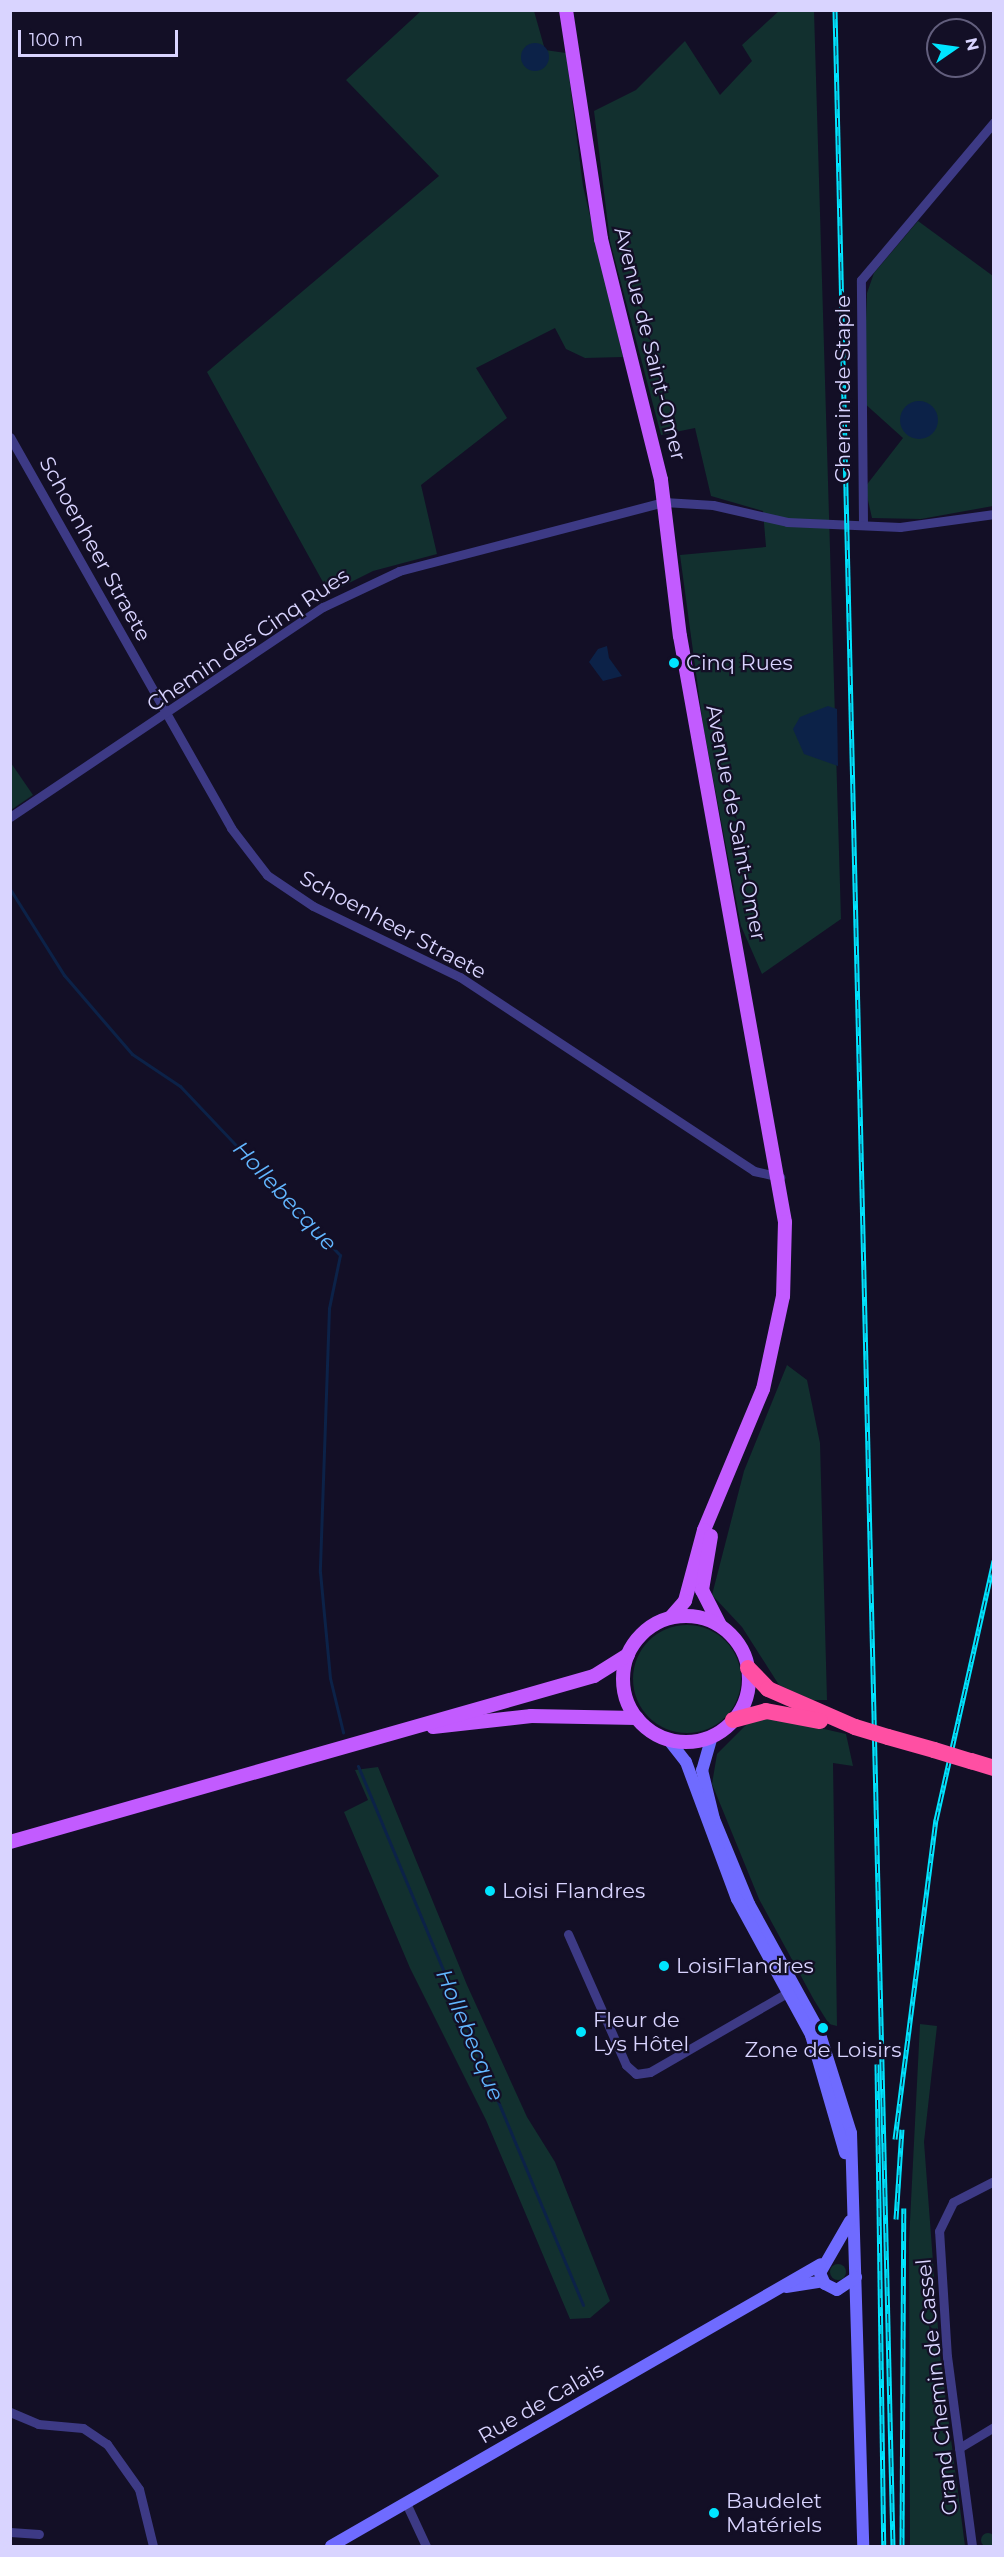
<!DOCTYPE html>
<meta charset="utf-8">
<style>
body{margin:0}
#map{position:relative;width:1004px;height:2557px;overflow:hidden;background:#130f26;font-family:Montserrat,sans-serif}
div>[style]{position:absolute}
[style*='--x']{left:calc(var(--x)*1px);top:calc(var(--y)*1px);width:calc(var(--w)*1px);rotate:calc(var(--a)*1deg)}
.green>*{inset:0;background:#12302f}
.round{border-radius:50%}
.water>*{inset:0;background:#0c2248}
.stream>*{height:3px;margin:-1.5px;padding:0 1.5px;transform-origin:1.5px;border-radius:1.5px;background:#0c2248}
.street>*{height:9px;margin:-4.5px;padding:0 4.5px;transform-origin:4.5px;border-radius:4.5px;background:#3d3a85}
.secondary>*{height:12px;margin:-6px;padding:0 6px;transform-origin:6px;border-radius:6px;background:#6f6bff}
.primary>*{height:14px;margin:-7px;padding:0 7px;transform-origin:7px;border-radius:7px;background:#c25bff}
.primary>.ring{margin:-7px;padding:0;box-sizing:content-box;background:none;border:14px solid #c25bff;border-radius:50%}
.highway>*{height:16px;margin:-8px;padding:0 8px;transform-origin:8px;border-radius:8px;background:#ff4fa3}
.rail>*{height:5px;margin-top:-2.5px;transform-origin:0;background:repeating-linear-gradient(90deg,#130f26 0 9px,#00e5ff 0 18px);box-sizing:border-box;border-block:2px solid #00e5ff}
.highway-bridge>*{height:16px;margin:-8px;padding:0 8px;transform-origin:8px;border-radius:8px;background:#ff4fa3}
.dots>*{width:16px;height:16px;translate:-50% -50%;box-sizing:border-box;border:3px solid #130f26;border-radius:50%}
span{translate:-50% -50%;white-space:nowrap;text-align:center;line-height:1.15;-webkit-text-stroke:4.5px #130f26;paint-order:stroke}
.street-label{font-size:21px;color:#d9d4ff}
.poi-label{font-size:21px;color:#d9d4ff}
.left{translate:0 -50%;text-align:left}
.water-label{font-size:22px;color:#62b6ff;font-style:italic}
.frame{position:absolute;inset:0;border:12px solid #d9d4ff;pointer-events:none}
.north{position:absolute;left:926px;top:18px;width:60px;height:60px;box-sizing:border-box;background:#130f26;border:2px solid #625e7d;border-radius:50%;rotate:77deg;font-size:16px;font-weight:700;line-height:24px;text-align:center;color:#d9d4ff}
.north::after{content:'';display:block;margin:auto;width:21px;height:27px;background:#00e5ff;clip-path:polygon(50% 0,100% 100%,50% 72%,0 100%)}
.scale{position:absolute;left:18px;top:30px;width:160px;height:27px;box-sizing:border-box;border:3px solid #d9d4ff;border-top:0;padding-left:8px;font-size:18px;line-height:21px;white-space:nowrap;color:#d9d4ff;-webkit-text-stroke:4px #130f26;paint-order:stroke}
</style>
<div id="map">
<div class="green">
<div style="clip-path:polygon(421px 11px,534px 11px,545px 50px,566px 53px,583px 186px,623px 357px,585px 358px,566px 349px,555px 328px,476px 368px,507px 418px,421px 485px,437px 554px,373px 571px,329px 593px,207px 372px,439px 176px,346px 80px)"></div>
<div style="clip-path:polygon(779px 11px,814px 11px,841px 919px,762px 974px,741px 926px,703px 725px,680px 555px,766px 547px,763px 511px,711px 496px,695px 428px,661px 435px,610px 241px,594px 111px,636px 90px,685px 41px,720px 95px,752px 61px,742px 45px)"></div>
<div style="clip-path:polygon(918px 221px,993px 276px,993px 506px,921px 519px,872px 518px,865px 487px,903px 438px,863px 402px,867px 293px,874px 273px)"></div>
<div style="clip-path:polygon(11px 763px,33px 795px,11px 810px,10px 810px)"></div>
<div style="clip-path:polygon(787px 1365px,807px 1380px,820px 1443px,827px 1700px,812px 1700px,779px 1685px,742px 1627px,712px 1595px,744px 1471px)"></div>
<div class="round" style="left:633px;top:1625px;width:108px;height:108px"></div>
<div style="clip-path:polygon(772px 1717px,846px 1734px,853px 1766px,833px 1763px,837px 2026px,829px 2024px,814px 2000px,759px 1899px,712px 1784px,717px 1754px,750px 1721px)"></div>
<div style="clip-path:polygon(378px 1767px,467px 1985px,527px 2117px,555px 2162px,610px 2301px,590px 2318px,570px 2319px,486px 2120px,410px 1968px,344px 1812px,368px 1800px,355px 1770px)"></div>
<div style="clip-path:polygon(920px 2024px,937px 2026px,924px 2142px,940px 2355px,965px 2546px,910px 2546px,909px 2241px)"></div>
<div class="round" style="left:830px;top:2264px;width:16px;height:16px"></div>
<div class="round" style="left:981px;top:2533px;width:14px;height:14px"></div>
</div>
<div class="water">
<div class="round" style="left:521px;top:43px;width:28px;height:28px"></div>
<div class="round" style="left:900px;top:401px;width:38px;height:38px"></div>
<div style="clip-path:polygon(607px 646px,609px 658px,622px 676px,603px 681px,589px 662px,598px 649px)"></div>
<div style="clip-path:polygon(828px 706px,837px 709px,838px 766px,804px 754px,793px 729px,800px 717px)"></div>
</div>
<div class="stream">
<div style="--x:10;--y:889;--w:102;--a:57.9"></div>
<div style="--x:64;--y:975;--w:104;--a:49.3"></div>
<div style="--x:132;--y:1054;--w:58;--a:33.7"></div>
<div style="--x:180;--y:1086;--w:233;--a:46.6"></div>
<div style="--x:340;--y:1255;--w:54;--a:101.7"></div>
<div style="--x:329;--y:1308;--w:264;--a:92"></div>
<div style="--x:320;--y:1572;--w:106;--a:84.6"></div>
<div style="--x:330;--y:1678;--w:56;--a:76.5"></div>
<div style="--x:358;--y:1766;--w:584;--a:67.34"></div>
</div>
<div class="street">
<div style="--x:10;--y:437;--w:449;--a:60.5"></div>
<div style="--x:231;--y:828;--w:59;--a:52.5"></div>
<div style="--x:267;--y:875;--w:55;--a:34"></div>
<div style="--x:313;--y:906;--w:163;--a:25.8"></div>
<div style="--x:460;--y:977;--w:352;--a:33.4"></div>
<div style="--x:754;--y:1171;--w:27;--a:13"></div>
<div style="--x:863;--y:524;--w:244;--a:-90.5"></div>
<div style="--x:861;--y:280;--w:207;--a:-49.9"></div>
<div style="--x:10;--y:817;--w:377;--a:-33.9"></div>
<div style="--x:323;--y:607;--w:84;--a:-25.3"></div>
<div style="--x:399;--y:571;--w:274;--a:-14.6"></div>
<div style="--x:664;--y:502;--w:49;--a:3.5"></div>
<div style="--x:713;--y:505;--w:76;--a:12.9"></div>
<div style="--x:787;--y:522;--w:113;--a:2.5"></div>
<div style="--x:900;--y:527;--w:95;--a:-7.9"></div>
<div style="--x:568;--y:1934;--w:143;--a:66.1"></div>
<div style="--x:626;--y:2065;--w:13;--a:42"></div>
<div style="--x:636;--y:2074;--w:14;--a:-8"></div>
<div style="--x:650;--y:2072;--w:164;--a:-30"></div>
<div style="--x:10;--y:2412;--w:30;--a:23"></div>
<div style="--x:38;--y:2424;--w:45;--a:5.1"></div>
<div style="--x:83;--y:2428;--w:29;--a:34"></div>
<div style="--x:107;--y:2444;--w:55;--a:54.6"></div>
<div style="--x:139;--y:2489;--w:59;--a:76.2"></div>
<div style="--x:959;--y:2448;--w:41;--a:-31"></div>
<div style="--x:406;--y:2503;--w:47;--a:65.1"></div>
<div style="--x:10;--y:2532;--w:29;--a:4"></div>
<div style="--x:972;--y:2546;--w:191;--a:-97.5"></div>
<div style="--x:947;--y:2357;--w:126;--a:-93.6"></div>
<div style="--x:939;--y:2231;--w:32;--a:-64"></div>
<div style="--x:953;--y:2202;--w:46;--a:-27.1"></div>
</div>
<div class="secondary">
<div style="--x:712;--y:1736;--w:35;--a:106"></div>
<div style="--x:702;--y:1770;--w:50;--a:76.2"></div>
<div style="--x:714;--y:1819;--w:92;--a:67.6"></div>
<div style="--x:749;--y:1904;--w:145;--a:61.1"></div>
<div style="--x:819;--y:2031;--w:107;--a:72.6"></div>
<div style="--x:851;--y:2133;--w:413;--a:88.3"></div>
<div style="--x:668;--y:1739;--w:29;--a:52"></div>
<div style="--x:686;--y:1762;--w:146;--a:69.6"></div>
<div style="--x:737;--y:1899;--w:155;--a:61.4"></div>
<div style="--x:811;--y:2035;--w:123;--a:73.9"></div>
<div style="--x:850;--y:2221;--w:60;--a:120"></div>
<div style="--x:820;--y:2273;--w:12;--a:66"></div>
<div style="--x:825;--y:2284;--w:13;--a:27"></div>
<div style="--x:837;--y:2290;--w:23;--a:-34"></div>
<div style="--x:786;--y:2287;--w:37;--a:-9"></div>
<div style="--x:331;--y:2546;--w:565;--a:-29.92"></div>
</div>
<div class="primary">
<div style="--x:566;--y:10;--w:232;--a:81.3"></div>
<div style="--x:601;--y:239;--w:248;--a:76"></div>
<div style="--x:661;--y:480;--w:157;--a:83.1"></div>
<div style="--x:680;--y:636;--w:595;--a:79.84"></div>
<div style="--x:785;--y:1222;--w:74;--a:91.5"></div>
<div style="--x:783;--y:1296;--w:95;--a:102.1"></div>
<div style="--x:763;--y:1389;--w:153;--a:112.7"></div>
<div style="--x:704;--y:1530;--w:73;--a:105"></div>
<div style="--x:685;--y:1601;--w:21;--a:131"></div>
<div style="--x:711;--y:1536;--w:55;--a:99.5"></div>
<div style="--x:702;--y:1590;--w:39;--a:63"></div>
<div class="ring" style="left:623px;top:1616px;width:112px;height:112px"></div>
<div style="--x:433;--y:1727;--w:99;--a:-6.4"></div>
<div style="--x:531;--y:1716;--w:106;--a:1.1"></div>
<div style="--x:10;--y:1842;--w:607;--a:-15.87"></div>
<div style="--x:594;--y:1676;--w:40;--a:-32"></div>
</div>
<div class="highway">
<div style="--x:748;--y:1668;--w:29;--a:46"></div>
<div style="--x:768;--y:1689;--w:95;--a:23.6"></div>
<div style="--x:733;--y:1720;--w:34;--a:-15"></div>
<div style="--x:766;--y:1711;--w:55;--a:10.5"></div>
<div style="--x:888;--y:1737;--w:48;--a:15.8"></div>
<div style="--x:971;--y:1761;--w:24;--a:17"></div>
</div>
<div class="rail">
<div style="--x:835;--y:10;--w:2537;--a:88.69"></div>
<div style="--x:877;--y:2064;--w:482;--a:89.2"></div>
<div style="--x:895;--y:2139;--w:322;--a:-82.7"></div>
<div style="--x:936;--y:1820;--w:266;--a:-77.4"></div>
<div style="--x:896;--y:2219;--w:90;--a:-86.2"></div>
<div style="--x:902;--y:2546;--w:338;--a:-89.7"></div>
</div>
<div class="highway-bridge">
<div style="--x:855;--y:1727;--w:34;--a:17"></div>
<div style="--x:934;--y:1750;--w:39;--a:17"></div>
</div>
<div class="dots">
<div style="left:674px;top:663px;background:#00e5ff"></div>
<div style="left:490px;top:1891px;background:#00e5ff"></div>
<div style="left:664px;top:1966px;background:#00e5ff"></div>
<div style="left:823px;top:2028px;background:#00e5ff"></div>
<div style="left:581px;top:2032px;background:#00e5ff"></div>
<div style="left:714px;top:2513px;background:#00e5ff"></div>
</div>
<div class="street-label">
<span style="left:650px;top:344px;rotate:76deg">Avenue de Saint-Omer</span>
<span style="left:843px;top:389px;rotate:-90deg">Chemin de Staple</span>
<span style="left:95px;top:549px;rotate:61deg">Schoenheer Straete</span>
<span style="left:248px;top:640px;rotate:-34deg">Chemin des Cinq Rues</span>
<span style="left:736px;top:823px;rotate:79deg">Avenue de Saint-Omer</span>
<span style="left:393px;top:925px;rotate:28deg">Schoenheer Straete</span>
<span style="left:937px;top:2387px;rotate:-96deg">Grand Chemin de Cassel</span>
<span style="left:541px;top:2403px;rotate:-30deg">Rue de Calais</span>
</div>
<div class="poi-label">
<span class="left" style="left:686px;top:663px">Cinq Rues</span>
<span class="left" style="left:502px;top:1891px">Loisi Flandres</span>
<span class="left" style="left:676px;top:1966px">LoisiFlandres</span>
<span class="left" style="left:593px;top:2032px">Fleur de<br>Lys Hôtel</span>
<span style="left:823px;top:2050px">Zone de Loisirs</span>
<span class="left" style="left:726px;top:2513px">Baudelet<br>Matériels</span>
</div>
<div class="water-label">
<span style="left:285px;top:1196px;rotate:47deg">Hollebecque</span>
<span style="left:470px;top:2035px;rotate:67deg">Hollebecque</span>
</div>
<div class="frame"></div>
<div class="north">N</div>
<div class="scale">100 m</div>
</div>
